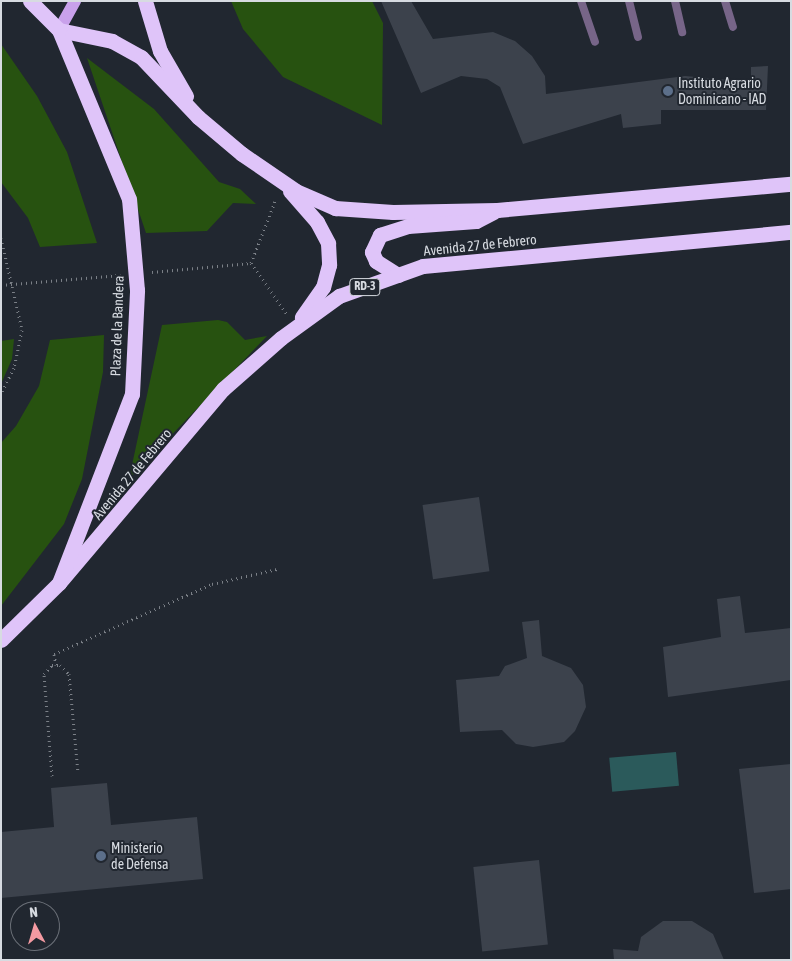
<!DOCTYPE html>
<style>
body{margin:0}
#map{position:relative;width:792px;height:961px;overflow:hidden;background:#212730;font-family:"Asap Condensed",sans-serif}
div>[style]{position:absolute}
[style*='--x']{left:calc(var(--x)*1px);top:calc(var(--y)*1px);width:calc(var(--w)*1px);rotate:calc(var(--a)*1deg)}
.green>*{inset:0;background:#275210}
.water>*{inset:0;background:#2b5a5b;transform-origin:0 0}
.building>*{inset:0;background:#3c424c;transform-origin:0 0}
.path>*{height:3px;margin-top:-1.5px;transform-origin:0;background:repeating-linear-gradient(90deg,#7b8087 0 1px,transparent 0 5px)}
.lane>*{height:8px;margin:-4px;padding:0 4px;transform-origin:4px;border-radius:4px;background:#776588}
.primary>*{height:12px;margin:-6px;padding:0 6px;transform-origin:6px;border-radius:6px;background:#c9a1eb}
.highway>*{height:15px;margin:-7.5px;padding:0 7.5px;transform-origin:7.5px;border-radius:7.5px;background:#dfc4f9}
.dots>*{width:14px;height:14px;translate:-50% -50%;box-sizing:border-box;border:2px solid #212730;border-radius:50%}
span{translate:-50% -50%;white-space:nowrap;text-align:center;line-height:1.15;-webkit-text-stroke:4px #212730;paint-order:stroke}
.shield-label span{padding:1px 4px;background:#212730;border:1px solid;border-radius:4px;-webkit-text-stroke-width:0}
.shield-label{font-size:12px;color:#d7dbe1;font-weight:700}
.poi-label{font-size:14px;color:#d7dbe1}
.left{translate:0 -50%;text-align:left}
.street-label{font-size:14px;color:#d7dbe1}
.frame{position:absolute;inset:0;border:2px solid #d7dbe1;pointer-events:none}
.north{position:absolute;left:10px;top:901px;width:50px;height:50px;box-sizing:border-box;background:#212730;border:1px solid #6a6f77;border-radius:50%;rotate:354deg;font-size:14px;font-weight:700;line-height:20px;text-align:center;color:#d7dbe1}
.north::after{content:'';display:block;margin:auto;width:18px;height:22px;background:#f49aa2;clip-path:polygon(50% 0,100% 100%,50% 72%,0 100%)}
</style>
<div id="map">
<div class="green">
<div style="clip-path:polygon(231px 1px,372px 1px,383px 23px,382px 125px,283px 77px,243px 29px)"></div>
<div style="clip-path:polygon(1px 44px,37px 96px,67px 152px,97px 243px,40px 247px,28px 218px,1px 182px)"></div>
<div style="clip-path:polygon(87px 58px,154px 109px,219px 182px,240px 189px,256px 204px,233px 203px,207px 231px,146px 233px)"></div>
<div style="clip-path:polygon(218px 320px,227px 322px,245px 340px,267px 336px,129px 479px,162px 325px)"></div>
<div style="clip-path:polygon(104px 335px,103px 372px,82px 479px,64px 524px,1px 606px,1px 443px,16px 426px,39px 386px,50px 340px)"></div>
<div style="clip-path:polygon(14px 339px,12px 359px,1px 384px,1px 341px)"></div>
</div>
<div class="water">
<div style="left:676px;top:752px;width:34px;height:67px;rotate:85deg"></div>
</div>
<div class="building">
<div style="clip-path:polygon(381px 1px,411px 1px,433px 39px,493px 32px,515px 41px,532px 56px,545px 76px,546px 94px,685px 76px,751px 82px,751px 67px,768px 66px,766px 110px,661px 110px,661px 124px,623px 128px,621px 114px,523px 144px,500px 87px,487px 79px,461px 76px,421px 93px)"></div>
<div style="left:479px;top:497px;width:75px;height:57px;rotate:82deg"></div>
<div style="clip-path:polygon(740px 596px,745px 633px,791px 628px,791px 680px,668px 697px,663px 647px,721px 637px,717px 599px)"></div>
<div style="clip-path:polygon(539px 620px,542px 656px,571px 668px,583px 685px,586px 707px,575px 731px,564px 742px,533px 747px,516px 744px,502px 730px,460px 732px,456px 680px,499px 676px,505px 666px,527px 658px,522px 622px)"></div>
<div style="clip-path:polygon(791px 764px,791px 889px,754px 893px,739px 769px)"></div>
<div style="clip-path:polygon(107px 783px,111px 825px,197px 817px,203px 879px,1px 898px,1px 832px,54px 827px,51px 788px)"></div>
<div style="left:539px;top:860px;width:85px;height:66px;rotate:84deg"></div>
<div style="clip-path:polygon(663px 921px,692px 921px,713px 934px,724px 960px,614px 960px,613px 949px,638px 951px,641px 937px)"></div>
</div>
<div class="path">
<div style="--x:1;--y:238;--w:94;--a:77.1"></div>
<div style="--x:22;--y:330;--w:39;--a:102"></div>
<div style="--x:14;--y:368;--w:28;--a:117"></div>
<div style="--x:251;--y:263;--w:69;--a:-68.7"></div>
<div style="--x:251;--y:263;--w:62;--a:54.8"></div>
<div style="--x:152;--y:272;--w:99;--a:-5.2"></div>
<div style="--x:1;--y:285;--w:120;--a:-4.8"></div>
<div style="--x:56;--y:665;--w:11;--a:-100"></div>
<div style="--x:54;--y:654;--w:173;--a:-23.9"></div>
<div style="--x:212;--y:584;--w:67;--a:-13"></div>
<div style="--x:52;--y:776;--w:102;--a:-94.5"></div>
<div style="--x:44;--y:674;--w:12;--a:-48"></div>
<div style="--x:52;--y:665;--w:8;--a:0"></div>
<div style="--x:60;--y:665;--w:13;--a:45"></div>
<div style="--x:69;--y:674;--w:99;--a:84.8"></div>
</div>
<div class="lane">
<div style="--x:581;--y:1;--w:43;--a:71.1"></div>
<div style="--x:629;--y:1;--w:37;--a:76"></div>
<div style="--x:675;--y:1;--w:32;--a:77"></div>
<div style="--x:725;--y:1;--w:27;--a:73"></div>
</div>
<div class="primary">
<div style="--x:59;--y:30;--w:33;--a:-61"></div>
</div>
<div class="highway">
<div style="--x:145;--y:1;--w:52;--a:73.3"></div>
<div style="--x:160;--y:51;--w:52;--a:60"></div>
<div style="--x:59;--y:30;--w:54;--a:11.7"></div>
<div style="--x:112;--y:41;--w:33;--a:29"></div>
<div style="--x:141;--y:57;--w:83;--a:46.5"></div>
<div style="--x:198;--y:117;--w:57;--a:40.1"></div>
<div style="--x:242;--y:154;--w:65;--a:34.4"></div>
<div style="--x:296;--y:191;--w:43;--a:23.6"></div>
<div style="--x:335;--y:208;--w:58;--a:3.9"></div>
<div style="--x:393;--y:212;--w:104;--a:-1.1"></div>
<div style="--x:497;--y:210;--w:295;--a:-5.1"></div>
<div style="--x:290;--y:191;--w:41;--a:48.9"></div>
<div style="--x:317;--y:222;--w:24;--a:62"></div>
<div style="--x:328;--y:243;--w:22;--a:87"></div>
<div style="--x:329;--y:265;--w:23;--a:105"></div>
<div style="--x:323;--y:287;--w:37;--a:125"></div>
<div style="--x:398;--y:275;--w:26;--a:-148"></div>
<div style="--x:376;--y:261;--w:10;--a:-114"></div>
<div style="--x:372;--y:252;--w:19;--a:-65"></div>
<div style="--x:380;--y:235;--w:29;--a:-18"></div>
<div style="--x:408;--y:226;--w:68;--a:-4.2"></div>
<div style="--x:476;--y:221;--w:20;--a:-27"></div>
<div style="--x:59;--y:583;--w:254;--a:-49.8"></div>
<div style="--x:223;--y:389;--w:77;--a:-41.3"></div>
<div style="--x:281;--y:338;--w:72;--a:-35.9"></div>
<div style="--x:339;--y:296;--w:89;--a:-19.7"></div>
<div style="--x:423;--y:266;--w:370;--a:-5.3"></div>
<div style="--x:1;--y:640;--w:81;--a:-44.5"></div>
<div style="--x:59;--y:583;--w:203;--a:-68.9"></div>
<div style="--x:132;--y:394;--w:104;--a:-87.2"></div>
<div style="--x:137;--y:290;--w:91;--a:-95"></div>
<div style="--x:129;--y:199;--w:183;--a:-112.5"></div>
<div style="--x:59;--y:30;--w:41;--a:-135"></div>
</div>
<div class="dots">
<div style="left:668px;top:91px;background:#5c6f8a"></div>
<div style="left:101px;top:856px;background:#5c6f8a"></div>
</div>
<div class="shield-label">
<span style="left:365px;top:287px">RD-3</span>
</div>
<div class="poi-label">
<span class="left" style="left:678px;top:91px">Instituto Agrario<br>Dominicano - IAD</span>
<span class="left" style="left:111px;top:856px">Ministerio<br>de Defensa</span>
</div>
<div class="street-label">
<span style="left:480px;top:245px;rotate:-6deg">Avenida 27 de Febrero</span>
<span style="left:117px;top:326px;rotate:-88deg">Plaza de la Bandera</span>
<span style="left:132px;top:474px;rotate:-50deg">Avenida 27 de Febrero</span>
</div>
<div class="frame"></div>
<div class="north">N</div>
</div>
